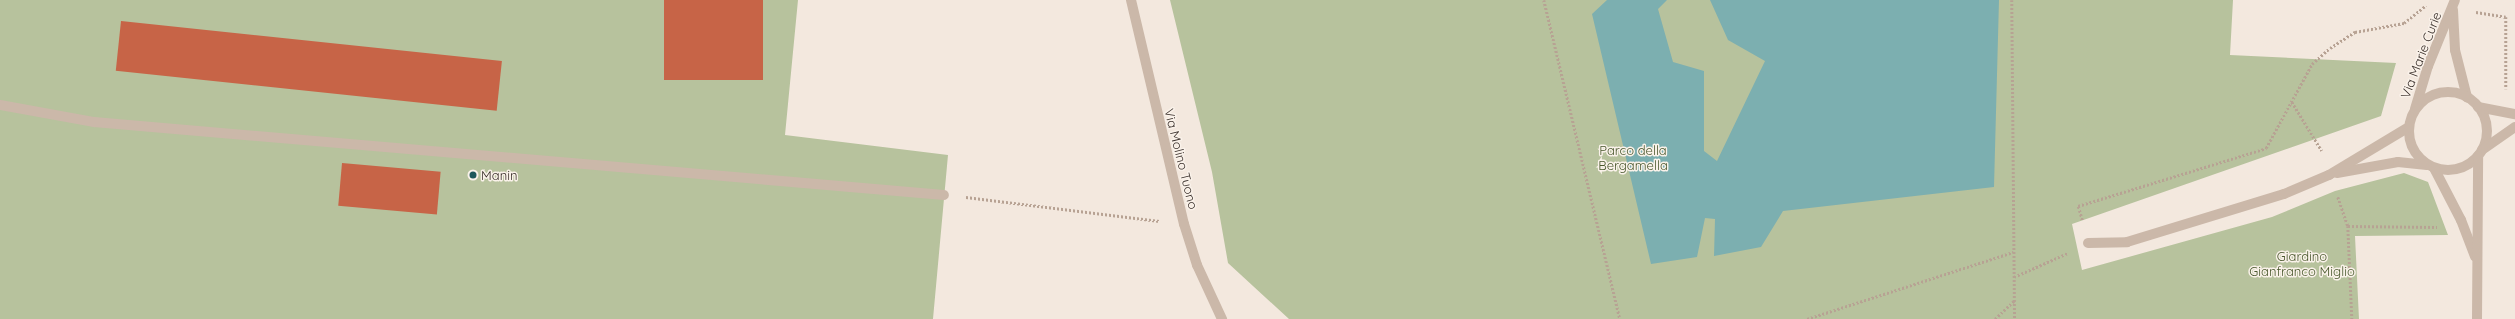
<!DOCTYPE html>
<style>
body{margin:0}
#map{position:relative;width:2515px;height:319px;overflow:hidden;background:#f3e8de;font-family:Quicksand,sans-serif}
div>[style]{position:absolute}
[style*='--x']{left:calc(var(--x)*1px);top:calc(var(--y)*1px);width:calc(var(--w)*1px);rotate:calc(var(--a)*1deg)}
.green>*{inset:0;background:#b7c29d}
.water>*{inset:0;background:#7cafb0}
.building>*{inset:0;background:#c76447;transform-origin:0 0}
.path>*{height:2.5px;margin-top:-1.25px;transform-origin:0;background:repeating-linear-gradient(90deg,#b7a293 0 2px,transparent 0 4px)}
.lane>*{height:10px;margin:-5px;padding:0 5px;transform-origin:5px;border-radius:5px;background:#cbb8a9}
.street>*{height:10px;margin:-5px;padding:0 5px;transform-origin:5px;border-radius:5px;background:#cbb8a9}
.street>.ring{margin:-5px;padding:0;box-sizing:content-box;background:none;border:10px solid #cbb8a9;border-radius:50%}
.dots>*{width:11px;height:11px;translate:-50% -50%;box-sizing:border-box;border:2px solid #faf2ea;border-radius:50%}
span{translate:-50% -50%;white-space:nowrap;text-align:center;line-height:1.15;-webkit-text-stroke:3px #faf2ea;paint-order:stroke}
.street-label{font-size:13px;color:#382e29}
.park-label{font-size:13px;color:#48572c}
.poi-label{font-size:13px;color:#382e29}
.left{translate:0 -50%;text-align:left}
</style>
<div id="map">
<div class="green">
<div style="clip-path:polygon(0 0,798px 0,785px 135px,948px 155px,933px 319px,0 319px)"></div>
<div style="clip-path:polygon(1170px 0,2233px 0,2230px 55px,2396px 63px,2381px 116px,2072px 224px,2082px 270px,2272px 217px,2335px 191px,2404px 173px,2428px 182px,2448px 235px,2355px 236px,2359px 319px,1289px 319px,1228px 263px,1212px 172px)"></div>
</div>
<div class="water">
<div style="clip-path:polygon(1607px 0,1667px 0,1658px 9px,1673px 62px,1704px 71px,1704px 151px,1717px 161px,1765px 61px,1728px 40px,1710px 0,1999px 0,1994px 187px,1783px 211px,1761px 247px,1714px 256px,1715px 219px,1705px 218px,1697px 257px,1651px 264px,1592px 14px)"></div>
</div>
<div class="building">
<div style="left:664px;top:0;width:99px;height:80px"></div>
<div style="left:121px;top:21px;width:383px;height:50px;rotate:6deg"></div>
<div style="left:342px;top:163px;width:99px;height:43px;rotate:5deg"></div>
</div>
<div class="path">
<div style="--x:1544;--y:0;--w:328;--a:76.6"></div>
<div style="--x:2012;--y:0;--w:319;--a:89.5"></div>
<div style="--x:2476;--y:12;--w:30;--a:9"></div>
<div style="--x:2506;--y:17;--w:72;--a:90"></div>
<div style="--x:2292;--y:102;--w:57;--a:58.5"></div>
<div style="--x:966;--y:197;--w:195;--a:7.1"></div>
<div style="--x:2338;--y:197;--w:31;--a:71"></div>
<div style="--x:2348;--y:226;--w:93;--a:87.5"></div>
<div style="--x:2082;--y:220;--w:15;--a:-106"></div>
<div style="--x:2078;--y:206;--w:197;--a:-17.1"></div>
<div style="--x:2266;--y:148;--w:96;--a:-61.3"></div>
<div style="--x:2312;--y:64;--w:24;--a:-42"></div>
<div style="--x:2330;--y:48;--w:30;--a:-33"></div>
<div style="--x:2355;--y:32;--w:50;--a:-10.4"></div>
<div style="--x:2404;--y:23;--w:28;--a:-39"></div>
<div style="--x:2348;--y:226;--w:89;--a:0.6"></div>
<div style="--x:2014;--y:277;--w:59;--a:-24"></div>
<div style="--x:1807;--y:319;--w:217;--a:-18"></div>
<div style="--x:1995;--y:319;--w:28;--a:-44"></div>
</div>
<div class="lane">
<div style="--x:0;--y:105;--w:96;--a:10.3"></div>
<div style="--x:94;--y:122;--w:853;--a:4.91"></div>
</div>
<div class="street">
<div style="--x:1131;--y:0;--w:230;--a:76.7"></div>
<div style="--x:1184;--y:224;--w:43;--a:72.4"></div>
<div style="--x:1197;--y:265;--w:60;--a:65.2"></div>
<div style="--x:2453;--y:10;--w:40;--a:87.1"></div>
<div style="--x:2455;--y:50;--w:49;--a:75.7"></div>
<div class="ring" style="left:2409px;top:92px;width:68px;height:68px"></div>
<div style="--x:2478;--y:107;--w:38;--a:11"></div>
<div style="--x:2415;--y:109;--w:45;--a:-73.2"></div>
<div style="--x:2428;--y:66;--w:71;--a:-67.8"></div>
<div style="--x:2482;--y:150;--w:40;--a:-34.9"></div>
<div style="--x:2434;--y:168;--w:59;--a:62.6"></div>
<div style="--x:2461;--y:220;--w:39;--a:69"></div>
<div style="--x:2337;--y:173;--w:62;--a:-10.2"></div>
<div style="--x:2398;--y:162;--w:29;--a:6"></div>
<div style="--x:2088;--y:243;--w:39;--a:-1"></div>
<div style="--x:2127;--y:242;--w:164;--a:-17"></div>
<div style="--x:2284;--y:194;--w:49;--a:-22.9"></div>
<div style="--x:2329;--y:175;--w:93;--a:-31"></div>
<div style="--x:2477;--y:319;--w:163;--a:-89.6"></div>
</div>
<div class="dots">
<div style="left:473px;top:175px;background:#1e585b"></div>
</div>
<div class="street-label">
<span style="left:2421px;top:55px;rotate:-69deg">Via Marie Curie</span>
<span style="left:1181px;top:159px;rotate:76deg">Via Molino Tuono</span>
</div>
<div class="park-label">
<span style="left:1633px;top:158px">Parco della<br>Bergamella</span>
<span style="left:2302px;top:264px">Giardino<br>Gianfranco Miglio</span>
</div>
<div class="poi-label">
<span class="left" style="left:481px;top:175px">Manin</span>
</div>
</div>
